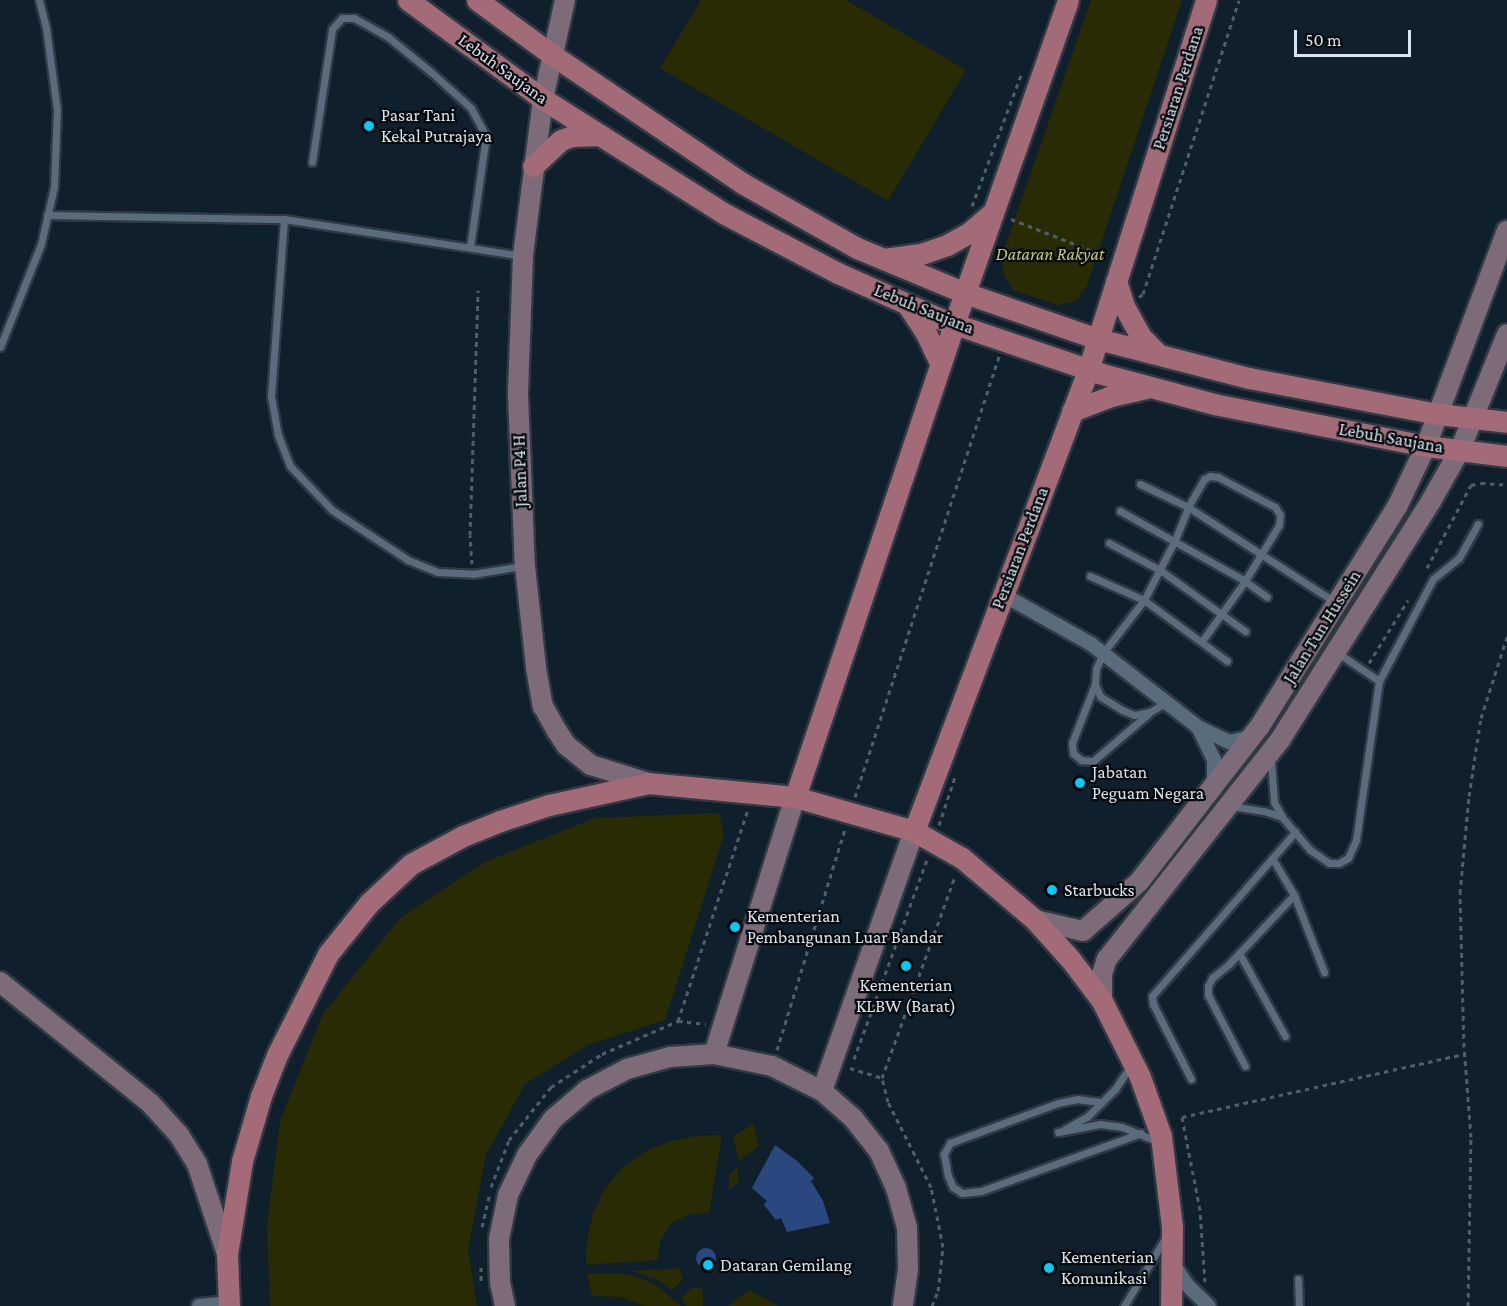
<!DOCTYPE html>
<style>
body{margin:0}
#map{position:relative;width:1507px;height:1306px;overflow:hidden;background:#0f202c;font-family:"Crimson Pro",serif}
div>[style]{position:absolute}
[style*='--x']{left:calc(var(--x)*1px);top:calc(var(--y)*1px);width:calc(var(--w)*1px);rotate:calc(var(--a)*1deg)}
.green>*{inset:0;background:#292b02}
.water>*{inset:0;background:#2a477f}
.round{border-radius:50%}
.path>*{height:3px;margin-top:-1.5px;transform-origin:0;background:repeating-linear-gradient(90deg,#4f5e69 0 4.5px,transparent 0 9px)}
.roads{filter:drop-shadow(2px 0 #303944) drop-shadow(-2px 0 #303944) drop-shadow(0 2px #303944) drop-shadow(0 -2px #303944)}
.lane>*{height:7px;margin:-3.5px;padding:0 3.5px;transform-origin:3.5px;border-radius:3.5px;background:#5a6c7c}
.street>*{height:14px;margin:-7px;padding:0 7px;transform-origin:7px;border-radius:7px;background:#5a6c7c}
.secondary>*{height:20px;margin:-10px;padding:0 10px;transform-origin:10px;border-radius:10px;background:#7e6b79}
.primary>*{height:21px;margin:-10.5px;padding:0 10.5px;transform-origin:10.5px;border-radius:10.5px;background:#a26b77}
.dots>*{width:16px;height:16px;translate:-50% -50%;box-sizing:border-box;border:3px solid #04090e;border-radius:50%}
span{translate:-50% -50%;white-space:nowrap;text-align:center;line-height:1.15;-webkit-text-stroke:4.5px #04090e;paint-order:stroke}
.street-label{font-size:18px;color:#d9e4ec}
.poi-label{font-size:18px;color:#d9e4ec}
.left{translate:0 -50%;text-align:left}
.park-label{font-size:18px;color:#c7ce64;font-style:italic}
.scale{position:absolute;left:1294px;top:30px;width:117px;height:27px;box-sizing:border-box;border:3px solid #d9e4ec;border-top:0;padding-left:8px;font-size:18px;line-height:21px;white-space:nowrap;color:#d9e4ec;-webkit-text-stroke:4px #04090e;paint-order:stroke}
</style>
<div id="map">
<div class="green">
<div style="clip-path:polygon(701px 0,846px 0,966px 70px,888px 201px,660px 68px)"></div>
<div style="clip-path:polygon(1091px 0,1182px 0,1086px 288px,1076px 301px,1058px 305px,1013px 290px,1004px 275px,1002px 256px)"></div>
<div style="clip-path:polygon(719px 813px,724px 835px,665px 1020px,590px 1044px,525px 1084px,486px 1155px,468px 1249px,477px 1306px,270px 1306px,267px 1224px,280px 1121px,323px 1014px,400px 918px,485px 862px,595px 818px)"></div>
<div style="clip-path:polygon(753px 1123px,759px 1146px,739px 1161px,733px 1137px)"></div>
<div style="clip-path:polygon(722px 1135px,709px 1213px,689px 1214px,671px 1224px,660px 1241px,658px 1260px,586px 1265px,587px 1240px,593px 1214px,604px 1190px,622px 1168px,646px 1151px,671px 1141px,696px 1136px)"></div>
<div style="clip-path:polygon(737px 1167px,739px 1181px,729px 1191px,729px 1175px)"></div>
<div style="clip-path:polygon(679px 1268px,683px 1279px,672px 1290px,656px 1279px,631px 1271px)"></div>
<div style="clip-path:polygon(620px 1273px,640px 1278px,657px 1286px,681px 1306px,645px 1306px,622px 1297px,592px 1296px,587px 1274px)"></div>
<div style="clip-path:polygon(692px 1287px,703px 1289px,703px 1306px,687px 1306px,681px 1299px)"></div>
<div style="clip-path:polygon(749px 1290px,778px 1306px,728px 1306px)"></div>
</div>
<div class="water">
<div style="clip-path:polygon(775px 1145px,796px 1160px,814px 1178px,811px 1181px,823px 1201px,830px 1223px,787px 1232px,781px 1218px,776px 1220px,764px 1205px,767px 1201px,752px 1188px)"></div>
<div class="round" style="left:696px;top:1248px;width:20px;height:20px"></div>
</div>
<div class="path">
<div style="--x:972;--y:206;--w:143;--a:-69.5"></div>
<div style="--x:1011;--y:219;--w:101;--a:21.5"></div>
<div style="--x:1139;--y:297;--w:5;--a:-37"></div>
<div style="--x:1143;--y:294;--w:309;--a:-71.9"></div>
<div style="--x:472;--y:564;--w:29;--a:-94"></div>
<div style="--x:470;--y:535;--w:245;--a:-88.1"></div>
<div style="--x:1427;--y:568;--w:94;--a:-62.1"></div>
<div style="--x:1471;--y:485;--w:10;--a:-11"></div>
<div style="--x:1481;--y:483;--w:26;--a:4"></div>
<div style="--x:1369;--y:663;--w:74;--a:-58.2"></div>
<div style="--x:855;--y:797;--w:464;--a:-71.9"></div>
<div style="--x:939;--y:825;--w:54;--a:-71.6"></div>
<div style="--x:678;--y:1021;--w:28;--a:6"></div>
<div style="--x:777;--y:1050;--w:231;--a:-72.9"></div>
<div style="--x:854;--y:1059;--w:213;--a:-69.9"></div>
<div style="--x:850;--y:1068;--w:34;--a:17"></div>
<div style="--x:491;--y:1187;--w:50;--a:-69"></div>
<div style="--x:509;--y:1140;--w:68;--a:-51.6"></div>
<div style="--x:551;--y:1087;--w:61;--a:-32.9"></div>
<div style="--x:602;--y:1054;--w:83;--a:-23.5"></div>
<div style="--x:678;--y:1021;--w:223;--a:-71.7"></div>
<div style="--x:482;--y:1227;--w:32;--a:-77"></div>
<div style="--x:481;--y:1267;--w:14;--a:90"></div>
<div style="--x:1205;--y:1282;--w:72;--a:-94"></div>
<div style="--x:1200;--y:1210;--w:95;--a:-101"></div>
<div style="--x:1182;--y:1117;--w:289;--a:-12.6"></div>
<div style="--x:932;--y:1306;--w:16;--a:-68"></div>
<div style="--x:938;--y:1291;--w:44;--a:-83.5"></div>
<div style="--x:943;--y:1247;--w:61;--a:-101.3"></div>
<div style="--x:931;--y:1187;--w:95;--a:-116.8"></div>
<div style="--x:888;--y:1102;--w:25;--a:-104"></div>
<div style="--x:882;--y:1078;--w:215;--a:-70.1"></div>
<div style="--x:1468;--y:1306;--w:169;--a:-89"></div>
<div style="--x:1471;--y:1137;--w:90;--a:-94.4"></div>
<div style="--x:1464;--y:1047;--w:154;--a:-91.5"></div>
<div style="--x:1460;--y:893;--w:97;--a:-84.7"></div>
<div style="--x:1469;--y:796;--w:79;--a:-81.3"></div>
<div style="--x:1481;--y:718;--w:85;--a:-72.2"></div>
</div>
<div class="roads">
<div class="lane">
<div style="--x:312;--y:162;--w:134;--a:-81.4"></div>
<div style="--x:332;--y:29;--w:15;--a:-48"></div>
<div style="--x:342;--y:18;--w:12;--a:0"></div>
<div style="--x:354;--y:18;--w:39;--a:29"></div>
<div style="--x:388;--y:37;--w:55;--a:39.1"></div>
<div style="--x:431;--y:72;--w:54;--a:42"></div>
<div style="--x:471;--y:108;--w:32;--a:62"></div>
<div style="--x:486;--y:136;--w:112;--a:98.2"></div>
<div style="--x:47;--y:215;--w:237;--a:1"></div>
<div style="--x:284;--y:219;--w:241;--a:8.8"></div>
<div style="--x:284;--y:219;--w:177;--a:94.2"></div>
<div style="--x:271;--y:396;--w:40;--a:80"></div>
<div style="--x:278;--y:435;--w:33;--a:69"></div>
<div style="--x:290;--y:466;--w:61;--a:46.3"></div>
<div style="--x:332;--y:510;--w:91;--a:33.3"></div>
<div style="--x:408;--y:560;--w:32;--a:22"></div>
<div style="--x:438;--y:572;--w:35;--a:3"></div>
<div style="--x:473;--y:574;--w:50;--a:-9.3"></div>
<div style="--x:0;--y:347;--w:111;--a:-68.3"></div>
<div style="--x:41;--y:244;--w:58;--a:-77.2"></div>
<div style="--x:54;--y:187;--w:77;--a:-87.8"></div>
<div style="--x:57;--y:110;--w:83;--a:-97.6"></div>
<div style="--x:46;--y:28;--w:29;--a:-104"></div>
<div style="--x:1140;--y:484;--w:53;--a:25.6"></div>
<div style="--x:1188;--y:507;--w:175;--a:32.9"></div>
<div style="--x:1120;--y:511;--w:143;--a:29.2"></div>
<div style="--x:1245;--y:581;--w:27;--a:36"></div>
<div style="--x:1109;--y:543;--w:58;--a:27.9"></div>
<div style="--x:1160;--y:570;--w:105;--a:35.7"></div>
<div style="--x:1090;--y:576;--w:59;--a:24"></div>
<div style="--x:1144;--y:600;--w:103;--a:36.3"></div>
<div style="--x:1338;--y:653;--w:50;--a:34.3"></div>
<div style="--x:1095;--y:684;--w:63;--a:111.3"></div>
<div style="--x:1072;--y:743;--w:10;--a:84"></div>
<div style="--x:1073;--y:753;--w:11;--a:41"></div>
<div style="--x:1081;--y:760;--w:12;--a:5"></div>
<div style="--x:1093;--y:761;--w:72;--a:-40.5"></div>
<div style="--x:1167;--y:702;--w:20;--a:150"></div>
<div style="--x:1150;--y:712;--w:16;--a:169"></div>
<div style="--x:1134;--y:715;--w:13;--a:-157"></div>
<div style="--x:1122;--y:710;--w:26;--a:-148"></div>
<div style="--x:1100;--y:696;--w:13;--a:-113"></div>
<div style="--x:1095;--y:684;--w:15;--a:-86"></div>
<div style="--x:1096;--y:669;--w:17;--a:-66"></div>
<div style="--x:1103;--y:653;--w:67;--a:-52.3"></div>
<div style="--x:1144;--y:600;--w:68;--a:-62.7"></div>
<div style="--x:1175;--y:540;--w:35;--a:-68"></div>
<div style="--x:1188;--y:507;--w:32;--a:-60"></div>
<div style="--x:1204;--y:479;--w:7;--a:-27"></div>
<div style="--x:1210;--y:476;--w:8;--a:7"></div>
<div style="--x:1218;--y:477;--w:64;--a:27.8"></div>
<div style="--x:1275;--y:507;--w:9;--a:58"></div>
<div style="--x:1280;--y:515;--w:10;--a:96"></div>
<div style="--x:1279;--y:525;--w:66;--a:121.3"></div>
<div style="--x:1245;--y:581;--w:74;--a:125.6"></div>
<div style="--x:1271;--y:760;--w:42;--a:85.9"></div>
<div style="--x:1274;--y:802;--w:17;--a:62"></div>
<div style="--x:1282;--y:817;--w:43;--a:49.7"></div>
<div style="--x:1310;--y:850;--w:23;--a:34"></div>
<div style="--x:1329;--y:863;--w:10;--a:0"></div>
<div style="--x:1339;--y:863;--w:10;--a:-29"></div>
<div style="--x:1348;--y:858;--w:20;--a:-66"></div>
<div style="--x:1356;--y:840;--w:161;--a:-81.8"></div>
<div style="--x:1379;--y:681;--w:115;--a:-62.1"></div>
<div style="--x:1433;--y:579;--w:33;--a:-39"></div>
<div style="--x:1459;--y:558;--w:39;--a:-61"></div>
<div style="--x:1231;--y:806;--w:33;--a:9"></div>
<div style="--x:1264;--y:811;--w:19;--a:18"></div>
<div style="--x:1294;--y:895;--w:83;--a:68.7"></div>
<div style="--x:1239;--y:953;--w:95;--a:61"></div>
<div style="--x:1245;--y:1066;--w:80;--a:-117.5"></div>
<div style="--x:1208;--y:995;--w:9;--a:-90"></div>
<div style="--x:1208;--y:986;--w:9;--a:-63"></div>
<div style="--x:1212;--y:978;--w:22;--a:-39"></div>
<div style="--x:1229;--y:964;--w:95;--a:-46.7"></div>
<div style="--x:1294;--y:895;--w:43;--a:-120.7"></div>
<div style="--x:1191;--y:1079;--w:84;--a:-116.9"></div>
<div style="--x:1153;--y:1004;--w:8;--a:-97"></div>
<div style="--x:1152;--y:996;--w:218;--a:-48.9"></div>
<div style="--x:1101;--y:1102;--w:23;--a:-173"></div>
<div style="--x:1078;--y:1099;--w:20;--a:169"></div>
<div style="--x:1058;--y:1103;--w:115;--a:159.7"></div>
<div style="--x:950;--y:1143;--w:13;--a:119"></div>
<div style="--x:944;--y:1154;--w:22;--a:80"></div>
<div style="--x:948;--y:1176;--w:12;--a:66"></div>
<div style="--x:953;--y:1187;--w:11;--a:34"></div>
<div style="--x:962;--y:1193;--w:19;--a:-6"></div>
<div style="--x:981;--y:1191;--w:170;--a:-19.9"></div>
<div style="--x:1065;--y:1129;--w:25;--a:-29"></div>
<div style="--x:1087;--y:1117;--w:40;--a:-45"></div>
<div style="--x:1115;--y:1089;--w:29;--a:-56"></div>
<div style="--x:1058;--y:1132;--w:43;--a:-10.8"></div>
<div style="--x:1100;--y:1124;--w:22;--a:8"></div>
<div style="--x:1122;--y:1127;--w:38;--a:22"></div>
<div style="--x:1298;--y:1279;--w:27;--a:88"></div>
<div style="--x:1124;--y:1306;--w:81;--a:-58.7"></div>
</div>
<div class="street">
<div style="--x:1002;--y:594;--w:102;--a:29.3"></div>
<div style="--x:1091;--y:644;--w:135;--a:37.8"></div>
<div style="--x:1198;--y:727;--w:34;--a:26"></div>
<div style="--x:1229;--y:742;--w:23;--a:-13"></div>
<div style="--x:1198;--y:727;--w:37;--a:64"></div>
<div style="--x:1214;--y:760;--w:25;--a:90"></div>
<div style="--x:1173;--y:1264;--w:25;--a:56"></div>
<div style="--x:1187;--y:1285;--w:30;--a:44"></div>
<div style="--x:199;--y:1306;--w:30;--a:-6"></div>
</div>
<div class="secondary">
<div style="--x:565;--y:0;--w:101;--a:102.5"></div>
<div style="--x:543;--y:99;--w:158;--a:97.3"></div>
<div style="--x:523;--y:256;--w:139;--a:92.1"></div>
<div style="--x:518;--y:395;--w:171;--a:87.7"></div>
<div style="--x:525;--y:566;--w:103;--a:83.8"></div>
<div style="--x:536;--y:668;--w:39;--a:80"></div>
<div style="--x:543;--y:706;--w:29;--a:61"></div>
<div style="--x:557;--y:731;--w:17;--a:57"></div>
<div style="--x:566;--y:745;--w:32;--a:39"></div>
<div style="--x:591;--y:765;--w:60;--a:17.5"></div>
<div style="--x:1035;--y:920;--w:49;--a:12.9"></div>
<div style="--x:1083;--y:931;--w:74;--a:-41.2"></div>
<div style="--x:1139;--y:882;--w:197;--a:-52.2"></div>
<div style="--x:1260;--y:726;--w:258;--a:-58"></div>
<div style="--x:1397;--y:507;--w:68;--a:-64.6"></div>
<div style="--x:1426;--y:446;--w:230;--a:-69.4"></div>
<div style="--x:0;--y:982;--w:194;--a:38.9"></div>
<div style="--x:151;--y:1104;--w:42;--a:47.9"></div>
<div style="--x:179;--y:1135;--w:34;--a:58"></div>
<div style="--x:197;--y:1164;--w:95;--a:71.6"></div>
<div style="--x:1102;--y:1001;--w:27;--a:-90"></div>
<div style="--x:1102;--y:974;--w:16;--a:-72"></div>
<div style="--x:1107;--y:959;--w:279;--a:-51.7"></div>
<div style="--x:1280;--y:740;--w:283;--a:-57.7"></div>
<div style="--x:1431;--y:501;--w:59;--a:-60.4"></div>
<div style="--x:1460;--y:450;--w:125;--a:-67.9"></div>
<div style="--x:714;--y:1054;--w:269;--a:-72.5"></div>
<div style="--x:822;--y:1091;--w:276;--a:-70.5"></div>
<div style="--x:505;--y:1306;--w:24;--a:-102"></div>
<div style="--x:500;--y:1283;--w:44;--a:-91.3"></div>
<div style="--x:499;--y:1239;--w:45;--a:-78.4"></div>
<div style="--x:508;--y:1195;--w:44;--a:-64.6"></div>
<div style="--x:527;--y:1155;--w:44;--a:-54.2"></div>
<div style="--x:553;--y:1119;--w:45;--a:-40.5"></div>
<div style="--x:587;--y:1090;--w:45;--a:-27.7"></div>
<div style="--x:627;--y:1069;--w:45;--a:-15.6"></div>
<div style="--x:670;--y:1057;--w:44;--a:-3.9"></div>
<div style="--x:714;--y:1054;--w:59;--a:11.7"></div>
<div style="--x:772;--y:1066;--w:56;--a:26.6"></div>
<div style="--x:822;--y:1091;--w:41;--a:41.1"></div>
<div style="--x:853;--y:1118;--w:42;--a:51.8"></div>
<div style="--x:879;--y:1151;--w:41;--a:65.3"></div>
<div style="--x:896;--y:1188;--w:41;--a:74.6"></div>
<div style="--x:907;--y:1228;--w:41;--a:88.6"></div>
<div style="--x:908;--y:1269;--w:37;--a:98"></div>
</div>
<div class="primary">
<div style="--x:408;--y:0;--w:167;--a:36.3"></div>
<div style="--x:543;--y:99;--w:215;--a:32.3"></div>
<div style="--x:725;--y:214;--w:127;--a:27.6"></div>
<div style="--x:838;--y:273;--w:115;--a:24.1"></div>
<div style="--x:943;--y:320;--w:165;--a:18.8"></div>
<div style="--x:1099;--y:373;--w:119;--a:15.1"></div>
<div style="--x:1214;--y:404;--w:216;--a:11.2"></div>
<div style="--x:1426;--y:446;--w:82;--a:7"></div>
<div style="--x:477;--y:0;--w:92;--a:36.1"></div>
<div style="--x:551;--y:54;--w:230;--a:34"></div>
<div style="--x:742;--y:183;--w:132;--a:29.5"></div>
<div style="--x:857;--y:248;--w:117;--a:22.6"></div>
<div style="--x:965;--y:293;--w:141;--a:19.1"></div>
<div style="--x:1098;--y:339;--w:156;--a:14.5"></div>
<div style="--x:1249;--y:378;--w:192;--a:10.8"></div>
<div style="--x:1438;--y:414;--w:69;--a:6.6"></div>
<div style="--x:533;--y:166;--w:38;--a:-43"></div>
<div style="--x:561;--y:140;--w:12;--a:-20"></div>
<div style="--x:572;--y:136;--w:28;--a:-2"></div>
<div style="--x:884;--y:259;--w:37;--a:-8"></div>
<div style="--x:921;--y:254;--w:28;--a:-19"></div>
<div style="--x:947;--y:245;--w:26;--a:-29"></div>
<div style="--x:970;--y:232;--w:28;--a:-41"></div>
<div style="--x:1116;--y:281;--w:28;--a:72"></div>
<div style="--x:1125;--y:308;--w:33;--a:61"></div>
<div style="--x:1141;--y:337;--w:24;--a:45"></div>
<div style="--x:907;--y:304;--w:35;--a:57"></div>
<div style="--x:926;--y:333;--w:33;--a:65"></div>
<div style="--x:1072;--y:411;--w:42;--a:-21"></div>
<div style="--x:1111;--y:396;--w:36;--a:-13"></div>
<div style="--x:795;--y:797;--w:499;--a:-71.4"></div>
<div style="--x:954;--y:324;--w:343;--a:-70.6"></div>
<div style="--x:914;--y:831;--w:493;--a:-69.3"></div>
<div style="--x:1088;--y:370;--w:388;--a:-72.3"></div>
<div style="--x:229;--y:1306;--w:52;--a:-92.2"></div>
<div style="--x:227;--y:1254;--w:94;--a:-80.8"></div>
<div style="--x:242;--y:1161;--w:68;--a:-73.7"></div>
<div style="--x:261;--y:1096;--w:44;--a:-68.7"></div>
<div style="--x:277;--y:1055;--w:113;--a:-63.2"></div>
<div style="--x:328;--y:954;--w:65;--a:-51.2"></div>
<div style="--x:369;--y:903;--w:57;--a:-42.9"></div>
<div style="--x:411;--y:864;--w:59;--a:-28.3"></div>
<div style="--x:463;--y:836;--w:40;--a:-22"></div>
<div style="--x:500;--y:821;--w:52;--a:-18.1"></div>
<div style="--x:549;--y:805;--w:101;--a:-12.5"></div>
<div style="--x:648;--y:783;--w:148;--a:5.4"></div>
<div style="--x:795;--y:797;--w:124;--a:15.9"></div>
<div style="--x:914;--y:831;--w:55;--a:29.4"></div>
<div style="--x:962;--y:858;--w:96;--a:40.3"></div>
<div style="--x:1035;--y:920;--w:54;--a:48"></div>
<div style="--x:1071;--y:960;--w:51;--a:52.9"></div>
<div style="--x:1102;--y:1001;--w:85;--a:63.4"></div>
<div style="--x:1140;--y:1077;--w:63;--a:70.4"></div>
<div style="--x:1161;--y:1136;--w:92;--a:83.1"></div>
<div style="--x:1172;--y:1227;--w:79;--a:90.7"></div>
</div>
</div>
<div class="dots">
<div style="left:369px;top:126px;background:#00cbf9"></div>
<div style="left:1080px;top:783px;background:#00cbf9"></div>
<div style="left:1052px;top:890px;background:#00cbf9"></div>
<div style="left:735px;top:927px;background:#00cbf9"></div>
<div style="left:906px;top:966px;background:#00cbf9"></div>
<div style="left:708px;top:1265px;background:#00cbf9"></div>
<div style="left:1049px;top:1268px;background:#00cbf9"></div>
</div>
<div class="street-label">
<span style="left:503px;top:69px;rotate:36deg">Lebuh Saujana</span>
<span style="left:1178px;top:88px;rotate:-72deg">Persiaran Perdana</span>
<span style="left:924px;top:309px;rotate:22deg">Lebuh Saujana</span>
<span style="left:1391px;top:438px;rotate:10deg">Lebuh Saujana</span>
<span style="left:520px;top:471px;rotate:-92deg">Jalan P4 H</span>
<span style="left:1020px;top:548px;rotate:-69deg">Persiaran Perdana</span>
<span style="left:1322px;top:627px;rotate:-58deg">Jalan Tun Hussein</span>
</div>
<div class="poi-label">
<span class="left" style="left:381px;top:126px">Pasar Tani<br>Kekal Putrajaya</span>
<span class="left" style="left:1092px;top:783px">Jabatan<br>Peguam Negara</span>
<span class="left" style="left:1064px;top:890px">Starbucks</span>
<span class="left" style="left:747px;top:927px">Kementerian<br>Pembangunan Luar Bandar</span>
<span style="left:906px;top:996px">Kementerian<br>KLBW (Barat)</span>
<span class="left" style="left:1061px;top:1268px">Kementerian<br>Komunikasi</span>
<span class="left" style="left:720px;top:1265px">Dataran Gemilang</span>
</div>
<div class="park-label">
<span style="left:1050px;top:254px">Dataran Rakyat</span>
</div>
<div class="scale">50 m</div>
</div>
